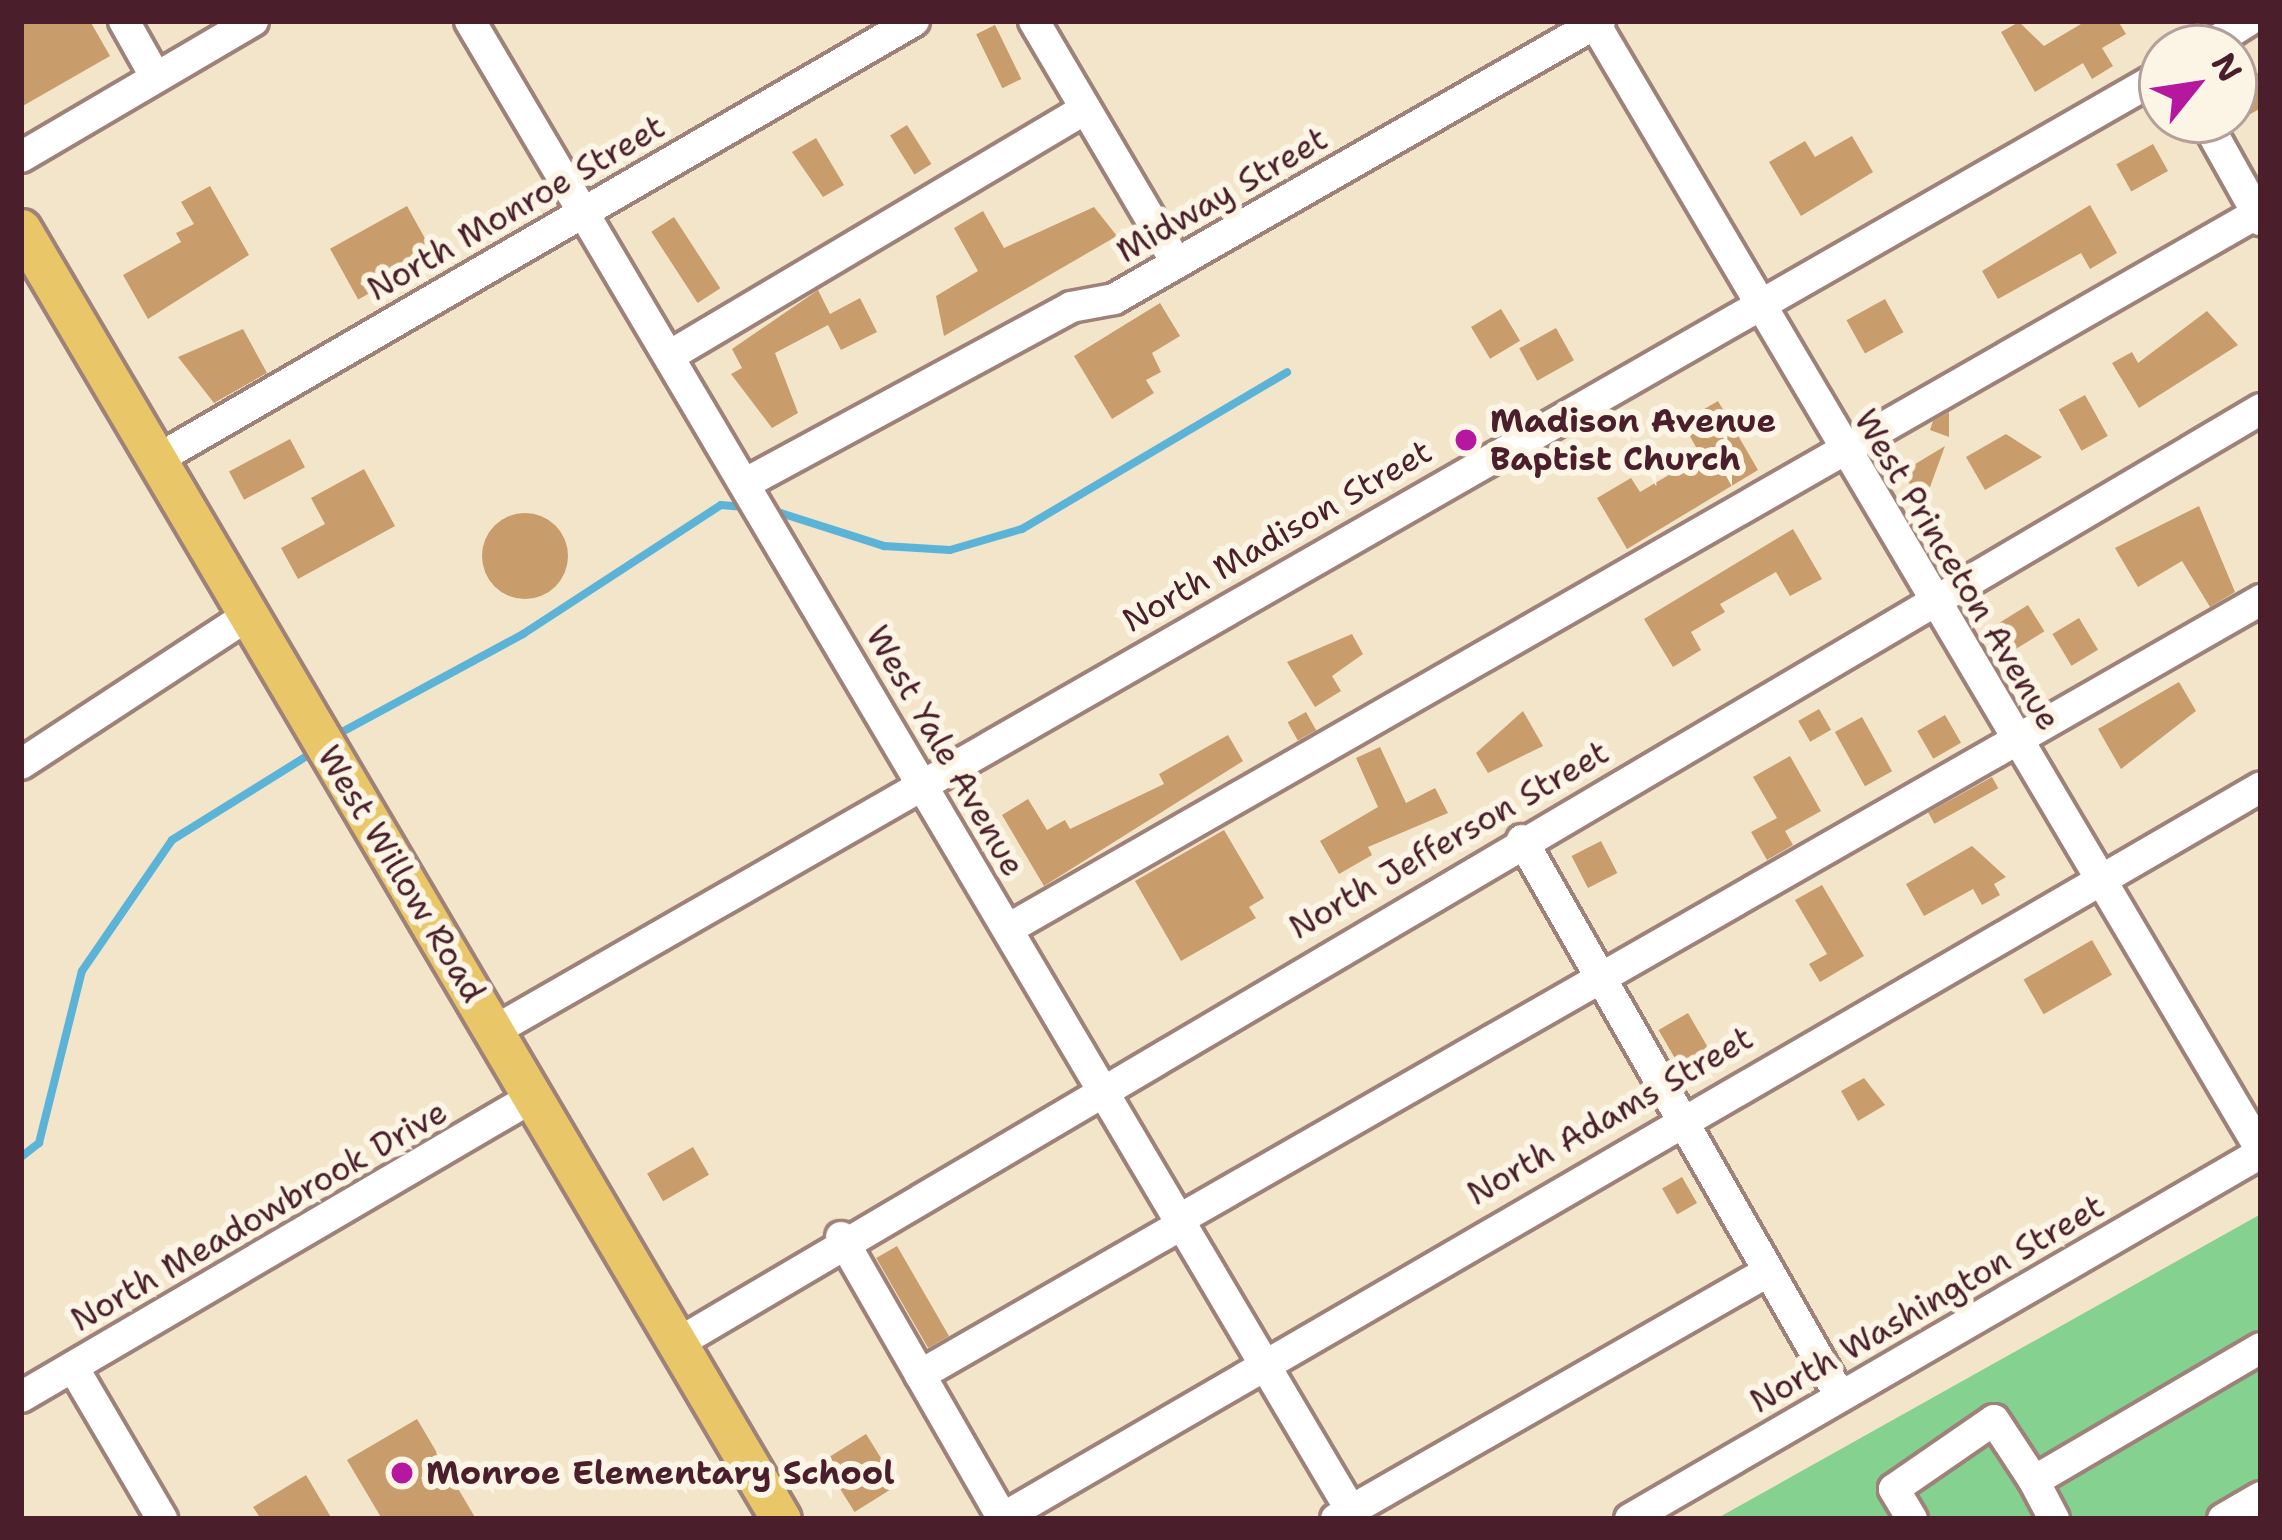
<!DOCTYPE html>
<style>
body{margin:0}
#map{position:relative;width:2282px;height:1540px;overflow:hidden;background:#f3e5c9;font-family:"Shantell Sans",sans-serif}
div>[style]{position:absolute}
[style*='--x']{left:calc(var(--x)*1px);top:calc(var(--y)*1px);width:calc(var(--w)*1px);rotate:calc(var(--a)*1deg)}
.green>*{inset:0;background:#84d190}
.stream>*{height:8px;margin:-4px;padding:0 4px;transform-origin:4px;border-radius:4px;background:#5bb4d8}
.building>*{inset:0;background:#c99c6b;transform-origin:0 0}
.round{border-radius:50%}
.roads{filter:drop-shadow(3px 0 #9e827a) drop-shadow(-3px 0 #9e827a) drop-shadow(0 3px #9e827a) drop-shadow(0 -3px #9e827a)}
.minor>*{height:30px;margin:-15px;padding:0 15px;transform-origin:15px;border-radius:15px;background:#fff}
.major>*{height:39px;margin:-19.5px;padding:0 19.5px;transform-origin:19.5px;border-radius:19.5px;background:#e9c769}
.dots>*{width:33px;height:33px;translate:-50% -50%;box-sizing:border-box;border:6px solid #fcf5e5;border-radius:50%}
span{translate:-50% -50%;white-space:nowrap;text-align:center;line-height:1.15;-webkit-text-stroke:12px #fcf5e5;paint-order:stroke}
.street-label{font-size:33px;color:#4a1f2b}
.poi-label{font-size:33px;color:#4a1f2b;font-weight:700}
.left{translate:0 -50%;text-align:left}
.frame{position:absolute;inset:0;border:24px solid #4a1f2b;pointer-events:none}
.north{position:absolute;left:2138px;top:24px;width:120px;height:120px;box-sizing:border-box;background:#fcf5e5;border:3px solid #b59f9b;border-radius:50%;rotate:60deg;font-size:33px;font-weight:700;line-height:48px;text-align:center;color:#4a1f2b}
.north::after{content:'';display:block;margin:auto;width:42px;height:54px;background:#b5179e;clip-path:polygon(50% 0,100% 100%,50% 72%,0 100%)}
</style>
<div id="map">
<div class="green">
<div style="clip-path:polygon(2261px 1214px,2261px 1519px,1716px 1519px)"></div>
</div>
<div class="stream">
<div style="--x:771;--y:510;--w:119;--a:17.7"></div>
<div style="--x:884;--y:546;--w:66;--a:3.5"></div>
<div style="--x:950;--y:550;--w:75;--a:-16.3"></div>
<div style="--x:1022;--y:529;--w:308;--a:-30.6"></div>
<div style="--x:342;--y:732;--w:206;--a:-28.4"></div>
<div style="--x:523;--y:634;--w:236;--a:-33.1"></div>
<div style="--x:721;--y:505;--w:23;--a:5"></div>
<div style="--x:21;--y:1157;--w:23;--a:-38"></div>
<div style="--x:39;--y:1143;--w:177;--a:-76"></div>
<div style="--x:82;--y:971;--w:159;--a:-55.5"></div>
<div style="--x:172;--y:840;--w:159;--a:-31.9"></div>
</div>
<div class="building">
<div style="clip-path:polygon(21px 21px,90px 21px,110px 56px,21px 107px)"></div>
<div style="clip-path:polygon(2086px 21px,2118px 21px,2126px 34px,2102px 48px,2113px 66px,2092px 79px,2083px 63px,2035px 92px,2001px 32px,2019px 22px,2044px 46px)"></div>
<div style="left:995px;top:25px;width:60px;height:21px;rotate:64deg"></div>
<div style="clip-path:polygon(2261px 71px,2261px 108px,2240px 120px,2234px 87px)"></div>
<div style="left:907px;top:125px;width:46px;height:20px;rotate:58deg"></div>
<div style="clip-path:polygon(1852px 136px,1873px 172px,1801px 216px,1769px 162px,1805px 141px,1815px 157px)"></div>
<div style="clip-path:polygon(816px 138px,844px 185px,823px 197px,792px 152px)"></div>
<div style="left:2153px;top:144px;width:31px;height:42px;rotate:61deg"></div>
<div style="clip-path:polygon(210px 186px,249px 255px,148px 319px,123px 275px,181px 242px,176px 233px,194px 224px,181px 202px)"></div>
<div style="clip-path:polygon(2090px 205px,2117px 253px,2090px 269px,2081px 253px,1998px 299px,1982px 271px)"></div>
<div style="left:407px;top:206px;width:58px;height:88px;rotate:61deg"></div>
<div style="clip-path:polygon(1094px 207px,1117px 236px,944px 336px,936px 296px,978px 271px,954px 228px,983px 211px,1004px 248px)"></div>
<div style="left:674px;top:217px;width:85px;height:27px;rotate:57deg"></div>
<div style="clip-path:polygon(818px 290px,830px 314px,860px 298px,877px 332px,841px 350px,828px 325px,775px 353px,798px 413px,772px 428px,731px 374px,742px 368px,732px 349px)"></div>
<div style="left:1885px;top:299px;width:38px;height:44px;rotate:61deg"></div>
<div style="clip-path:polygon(1160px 303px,1180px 336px,1152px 353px,1161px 372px,1146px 380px,1154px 393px,1112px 419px,1074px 356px)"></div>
<div style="left:1501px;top:309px;width:37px;height:35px;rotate:59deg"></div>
<div style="clip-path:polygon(2207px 311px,2238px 345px,2139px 408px,2112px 363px,2132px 352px,2138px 363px)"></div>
<div style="left:1556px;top:328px;width:37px;height:42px;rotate:61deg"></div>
<div style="clip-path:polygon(243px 329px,267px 373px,214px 403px,178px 357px)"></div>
<div style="left:2085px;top:395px;width:47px;height:30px;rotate:61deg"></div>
<div style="clip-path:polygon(1718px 401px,1758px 470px,1627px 549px,1597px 498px,1631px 478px,1640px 492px,1701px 456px,1682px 422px)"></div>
<div style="clip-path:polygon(1949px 412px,1949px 437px,1930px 430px,1933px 421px)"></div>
<div style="clip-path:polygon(2006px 434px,2042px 457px,1985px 490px,1966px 457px)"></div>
<div style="left:290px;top:439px;width:32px;height:69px;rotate:62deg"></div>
<div style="clip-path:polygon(1945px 446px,1930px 487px,1917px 495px,1902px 472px)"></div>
<div style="clip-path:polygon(364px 469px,395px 526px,298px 579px,281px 548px,325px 524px,311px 498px)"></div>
<div style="clip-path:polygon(2199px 506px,2235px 592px,2210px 607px,2182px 561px,2138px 587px,2115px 548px)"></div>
<div class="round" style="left:482px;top:513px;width:86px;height:86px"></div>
<div style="clip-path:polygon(1793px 529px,1822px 579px,1790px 596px,1776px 572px,1720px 604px,1725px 612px,1691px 632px,1701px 650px,1673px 667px,1644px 619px)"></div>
<div style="left:2028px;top:605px;width:31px;height:36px;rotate:58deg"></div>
<div style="left:2079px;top:618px;width:37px;height:31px;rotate:59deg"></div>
<div style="clip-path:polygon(1352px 634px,1363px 654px,1332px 676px,1341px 691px,1315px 707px,1287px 662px)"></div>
<div style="clip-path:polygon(2179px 682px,2196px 711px,2121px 769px,2098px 729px)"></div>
<div style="left:1819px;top:709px;width:24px;height:24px;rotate:60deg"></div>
<div style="clip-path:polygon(1523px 711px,1543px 746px,1488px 773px,1476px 753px)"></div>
<div style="left:1306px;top:712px;width:21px;height:21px;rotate:61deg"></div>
<div style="left:1945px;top:715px;width:32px;height:32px;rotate:60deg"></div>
<div style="left:1862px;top:717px;width:62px;height:31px;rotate:61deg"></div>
<div style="clip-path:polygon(1228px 735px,1243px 761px,1044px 886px,1002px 815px,1028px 799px,1047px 830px,1065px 820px,1070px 829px,1164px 784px,1159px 774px)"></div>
<div style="clip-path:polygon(1380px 747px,1406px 803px,1435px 788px,1448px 813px,1368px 847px,1372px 855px,1339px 874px,1320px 841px,1378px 807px,1356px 758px)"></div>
<div style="clip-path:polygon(1790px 756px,1821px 811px,1785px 831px,1793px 845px,1767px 860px,1751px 832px,1777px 818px,1753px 777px)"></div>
<div style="left:1992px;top:777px;width:13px;height:73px;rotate:61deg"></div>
<div style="clip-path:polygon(1224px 830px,1264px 898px,1249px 907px,1256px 918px,1181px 961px,1135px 881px)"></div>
<div style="left:1601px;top:841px;width:36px;height:33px;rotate:63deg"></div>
<div style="clip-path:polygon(1972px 846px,2006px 877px,1994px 884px,2000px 895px,1982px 905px,1973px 889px,1924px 916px,1906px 884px)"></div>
<div style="clip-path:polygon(1822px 885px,1864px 956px,1820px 982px,1809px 964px,1827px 954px,1795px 900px)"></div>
<div style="left:2092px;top:940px;width:40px;height:79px;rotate:60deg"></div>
<div style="left:1688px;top:1013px;width:43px;height:34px;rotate:60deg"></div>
<div style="clip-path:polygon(1864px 1078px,1885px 1105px,1858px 1121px,1841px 1091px)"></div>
<div style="left:693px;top:1147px;width:32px;height:53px;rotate:60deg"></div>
<div style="left:1682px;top:1177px;width:30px;height:23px;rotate:60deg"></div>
<div style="left:897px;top:1246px;width:104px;height:24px;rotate:60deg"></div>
<div style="clip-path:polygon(417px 1419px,476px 1519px,382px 1519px,347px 1460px)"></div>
<div style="left:866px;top:1434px;width:60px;height:51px;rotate:58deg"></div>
<div style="clip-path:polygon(306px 1475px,332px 1519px,261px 1519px,253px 1507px)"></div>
</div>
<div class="roads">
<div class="minor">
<div style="--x:124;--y:21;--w:63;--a:60.6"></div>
<div style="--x:470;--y:21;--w:1740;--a:59.4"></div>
<div style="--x:1034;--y:21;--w:280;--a:59.5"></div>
<div style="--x:1595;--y:24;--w:1308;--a:59.4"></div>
<div style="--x:2205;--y:48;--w:51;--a:-32.1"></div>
<div style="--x:2205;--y:120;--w:115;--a:60.8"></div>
<div style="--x:21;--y:157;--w:269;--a:-30.4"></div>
<div style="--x:671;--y:355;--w:482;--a:-30.7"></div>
<div style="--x:156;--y:460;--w:876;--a:-30.08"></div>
<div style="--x:746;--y:483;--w:370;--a:-28.4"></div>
<div style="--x:1071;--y:307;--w:44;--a:-10.5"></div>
<div style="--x:1114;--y:299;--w:560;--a:-29.77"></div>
<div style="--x:21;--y:764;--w:272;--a:-33.2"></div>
<div style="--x:1522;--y:840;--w:641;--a:60.23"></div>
<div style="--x:1008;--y:929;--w:1444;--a:-29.81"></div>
<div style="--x:494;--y:1031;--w:1923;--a:-29.82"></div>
<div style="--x:1180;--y:1219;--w:1246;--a:-29.8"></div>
<div style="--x:841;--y:1237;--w:325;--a:60.1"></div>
<div style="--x:678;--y:1343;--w:1838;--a:-30.54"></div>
<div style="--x:73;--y:1367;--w:176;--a:59.6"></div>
<div style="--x:920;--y:1375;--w:303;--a:-29.9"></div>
<div style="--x:21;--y:1397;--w:593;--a:-30.37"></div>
<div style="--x:2034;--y:1481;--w:43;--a:62.2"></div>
<div style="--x:1001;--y:1519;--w:1457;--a:-30.15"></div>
<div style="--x:1336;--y:1519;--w:497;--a:-29.8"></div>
<div style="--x:1630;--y:1519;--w:729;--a:-30.12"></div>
<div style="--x:1912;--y:1519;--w:35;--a:-121"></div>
<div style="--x:1894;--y:1489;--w:121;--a:-34.6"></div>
<div style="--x:1994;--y:1420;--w:73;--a:56.7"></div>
<div style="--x:2034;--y:1481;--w:263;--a:-30.4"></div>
<div style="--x:2223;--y:1519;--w:44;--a:-30.1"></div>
</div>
<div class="major">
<div style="--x:21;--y:229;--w:1497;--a:59.5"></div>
</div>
</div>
<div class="dots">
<div style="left:1466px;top:440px;background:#b5179e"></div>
<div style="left:402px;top:1473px;background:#b5179e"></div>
</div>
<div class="street-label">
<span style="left:1222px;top:195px;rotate:-30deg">Midway Street</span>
<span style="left:516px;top:208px;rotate:-30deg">North Monroe Street</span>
<span style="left:1277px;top:536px;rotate:-30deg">North Madison Street</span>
<span style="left:1957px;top:570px;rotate:59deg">West Princeton Avenue</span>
<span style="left:945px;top:751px;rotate:60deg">West Yale Avenue</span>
<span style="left:1449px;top:840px;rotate:-30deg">North Jefferson Street</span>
<span style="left:401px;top:874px;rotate:59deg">West Willow Road</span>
<span style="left:1610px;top:1116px;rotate:-30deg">North Adams Street</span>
<span style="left:259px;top:1216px;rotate:-30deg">North Meadowbrook Drive</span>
<span style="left:1927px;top:1304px;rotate:-30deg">North Washington Street</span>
</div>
<div class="poi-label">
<span class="left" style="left:1490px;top:440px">Madison Avenue<br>Baptist Church</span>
<span class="left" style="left:426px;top:1473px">Monroe Elementary School</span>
</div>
<div class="frame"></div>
<div class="north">N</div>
</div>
